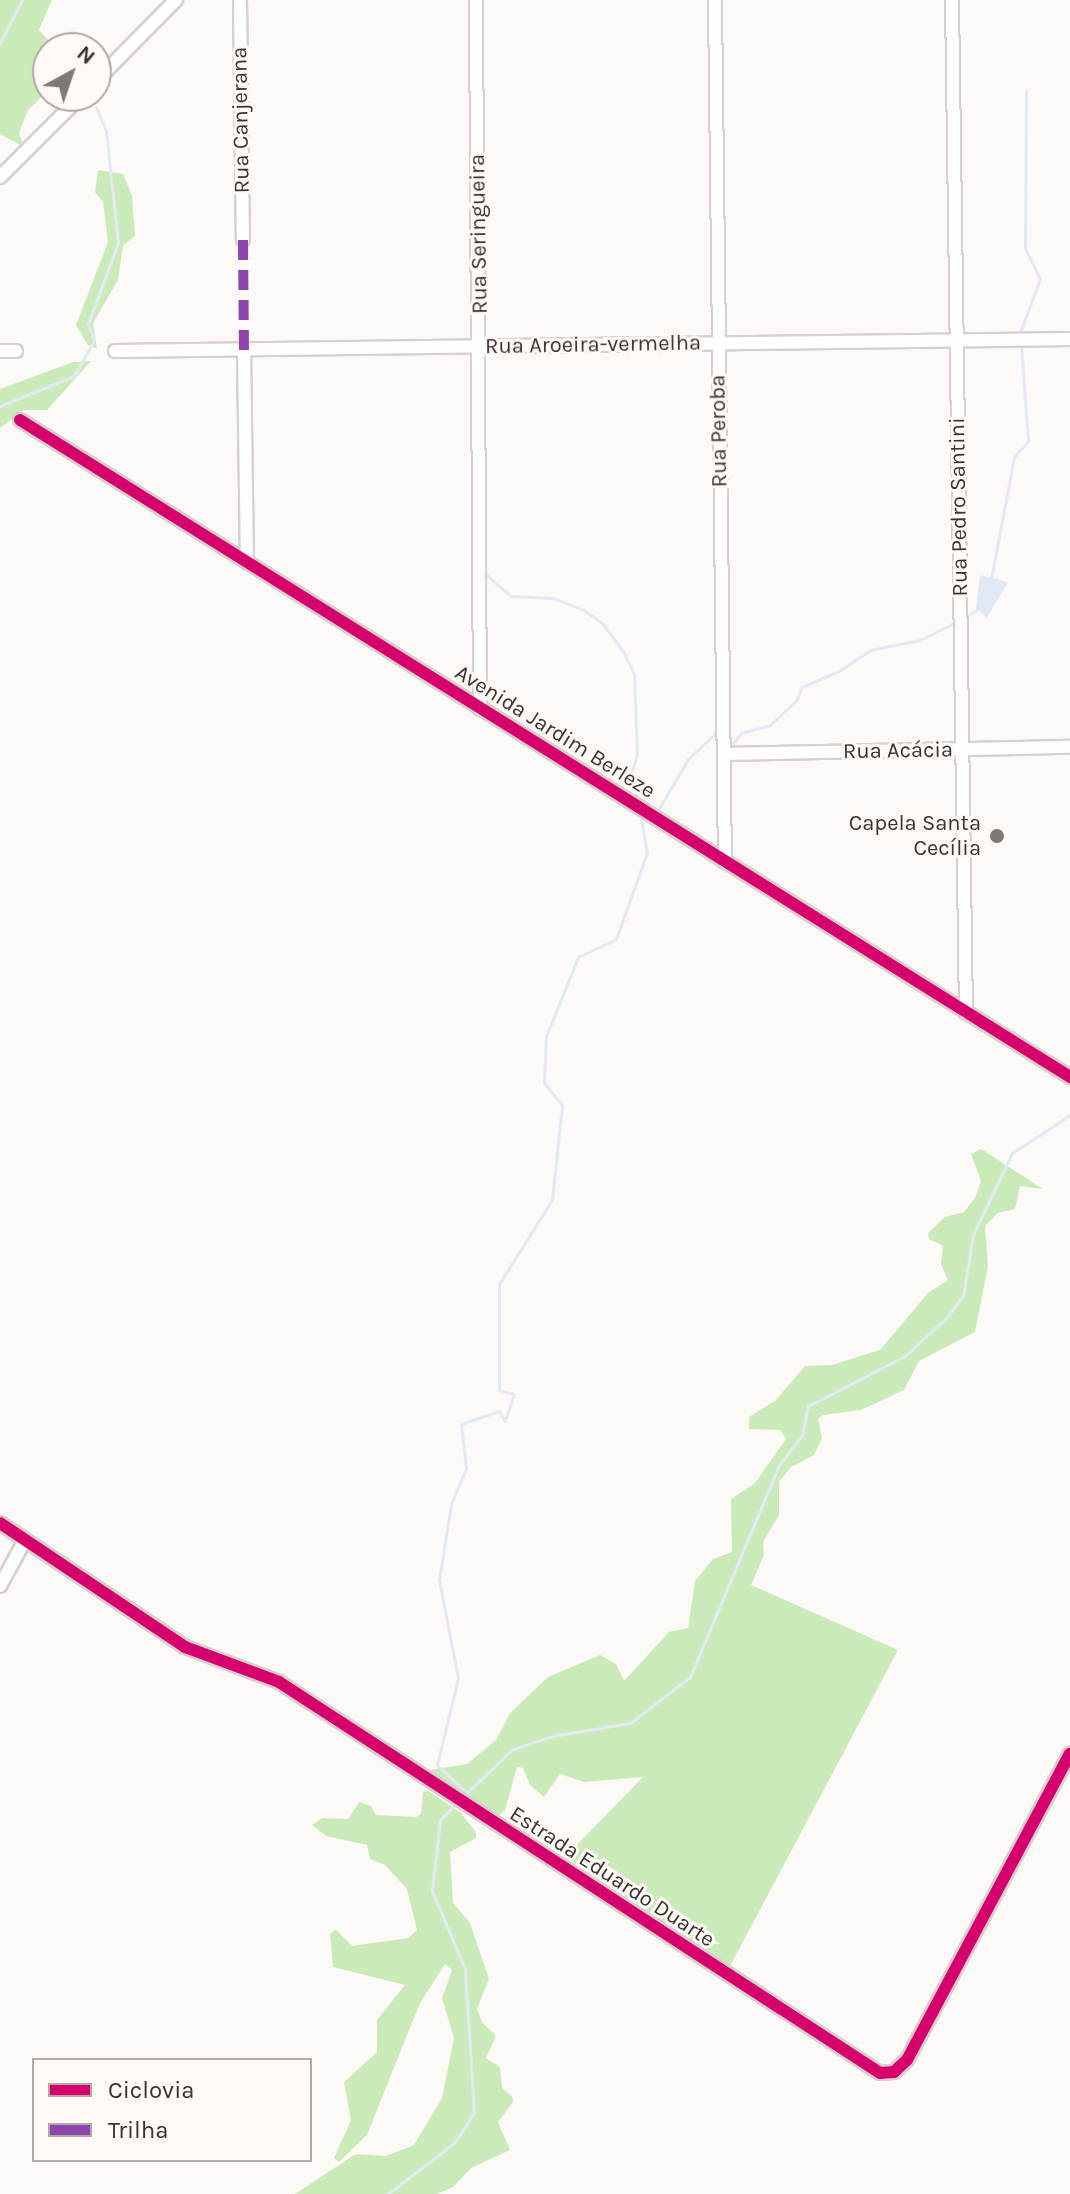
<!DOCTYPE html>
<meta charset="utf-8">
<style>
body{margin:0}
#map{position:relative;width:1070px;height:2194px;overflow:hidden;background:#fcf9f7;font-family:Karla,sans-serif}
div>[style]{position:absolute}
[style*='--x']{left:calc(var(--x)*1px);top:calc(var(--y)*1px);width:calc(var(--w)*1px);rotate:calc(var(--a)*1deg)}
.forest>*{inset:0;background:#caeab9}
.water>*{inset:0;background:#e1eaf4}
.stream>*{height:3px;margin:-1.5px;padding:0 1.5px;transform-origin:1.5px;border-radius:1.5px;background:#e1eaf4}
.roads{filter:drop-shadow(2px 0 #d6d1cf) drop-shadow(-2px 0 #d6d1cf) drop-shadow(0 2px #d6d1cf) drop-shadow(0 -2px #d6d1cf)}
.minor>*{height:12px;margin:-6px;padding:0 6px;transform-origin:6px;border-radius:6px;background:#fffefe}
.quiet>*{height:10px;margin-top:-5px;transform-origin:0;background:repeating-linear-gradient(90deg,#8e44ad 0 20px,transparent 0 30px)}
.cycleway>*{height:12px;margin:-6px;padding:0 6px;transform-origin:6px;border-radius:6px;background:#d6006c}
.dots>*{width:22px;height:22px;translate:-50% -50%;box-sizing:border-box;border:4px solid #fef9f5;border-radius:50%}
span{translate:-50% -50%;white-space:nowrap;text-align:center;line-height:1.15;-webkit-text-stroke:6px #fef9f5;paint-order:stroke}
.street-label{font-size:22px;color:#393431}
.poi-label{font-size:22px;color:#393431}
.right{translate:-100% -50%;text-align:right}
.legend{position:absolute;left:32px;top:2058px;width:280px;height:104px;box-sizing:border-box;background:#fef9f5;border:2px solid #afaaa7;margin:0;padding:10px 14px;list-style:none;font-size:24px;color:#393431}
.legend li{display:flex;align-items:center;gap:16px;height:40px}
.legend b{width:40px;border:2px solid #afaaa7}
.north{position:absolute;left:32px;top:32px;width:80px;height:80px;box-sizing:border-box;background:#fef9f5;border:2px solid #afaaa7;border-radius:50%;rotate:40deg;font-size:22px;font-weight:700;line-height:32px;text-align:center;color:#393431}
.north::after{content:'';display:block;margin:auto;width:28px;height:36px;background:#7d7976;clip-path:polygon(50% 0,100% 100%,50% 72%,0 100%)}
</style>
<div id="map">
<div class="forest">
<div style="clip-path:polygon(0 0,52px 0,39px 30px,55px 48px,48px 48px,48px 91px,28px 110px,19px 133px,24px 147px,0 134px)"></div>
<div style="clip-path:polygon(98px 170px,123px 174px,132px 196px,135px 236px,123px 245px,118px 280px,93px 323px,97px 349px,88px 345px,76px 325px,108px 242px,103px 202px,95px 192px)"></div>
<div style="clip-path:polygon(91px 361px,47px 410px,24px 410px,0 428px,0 389px,73px 362px)"></div>
<div style="clip-path:polygon(981px 1149px,1043px 1189px,1020px 1186px,1015px 1209px,998px 1213px,985px 1226px,988px 1266px,975px 1332px,919px 1361px,904px 1390px,861px 1410px,823px 1415px,818px 1419px,822px 1438px,814px 1455px,791px 1467px,779px 1482px,779px 1515px,763px 1542px,764px 1555px,751px 1585px,898px 1650px,729px 1968px,565px 1857px,643px 1777px,584px 1782px,560px 1774px,544px 1797px,530px 1785px,523px 1768px,517px 1767px,505px 1810px,496px 1818px,424px 1771px,467px 1764px,496px 1740px,510px 1713px,548px 1677px,600px 1655px,616px 1664px,624px 1681px,669px 1632px,688px 1628px,695px 1581px,713px 1559px,732px 1552px,731px 1499px,755px 1483px,786px 1439px,780px 1430px,749px 1429px,749px 1417px,776px 1400px,805px 1366px,832px 1365px,880px 1350px,928px 1293px,948px 1280px,941px 1264px,943px 1246px,929px 1239px,928px 1233px,945px 1217px,964px 1212px,975px 1198px,981px 1181px,971px 1154px)"></div>
<div style="clip-path:polygon(428px 1791px,460px 1812px,476px 1832px,476px 1838px,450px 1852px,453px 1903px,470px 1923px,489px 1979px,477px 2009px,482px 2022px,496px 2036px,486px 2058px,500px 2067px,502px 2088px,512px 2096px,513px 2102px,498px 2122px,510px 2150px,471px 2168px,453px 2187px,437px 2194px,295px 2194px,356px 2154px,386px 2156px,414px 2145px,442px 2098px,454px 2038px,442px 1998px,452px 1970px,445px 1964px,420px 2003px,367px 2135px,339px 2162px,334px 2158px,351px 2120px,344px 2082px,377px 2052px,377px 2020px,405px 1985px,333px 1967px,330px 1934px,336px 1930px,352px 1946px,408px 1938px,417px 1930px,407px 1889px,385px 1865px,370px 1859px,367px 1845px,326px 1836px,312px 1825px,322px 1818px,348px 1819px,359px 1802px,371px 1806px,376px 1815px,416px 1817px,421px 1814px,423px 1792px)"></div>
</div>
<div class="water">
<div style="clip-path:polygon(980px 575px,1008px 582px,987px 618px,976px 608px)"></div>
</div>
<div class="stream">
<div style="--x:0;--y:43;--w:48;--a:-62.9"></div>
<div style="--x:1019;--y:335;--w:60;--a:-69.4"></div>
<div style="--x:1040;--y:279;--w:34;--a:-116"></div>
<div style="--x:1025;--y:248;--w:158;--a:-89.6"></div>
<div style="--x:0;--y:406;--w:80;--a:-22.1"></div>
<div style="--x:74;--y:376;--w:41;--a:-60.9"></div>
<div style="--x:94;--y:340;--w:17;--a:-111"></div>
<div style="--x:88;--y:324;--w:86;--a:-69.7"></div>
<div style="--x:118;--y:243;--w:113;--a:-96.1"></div>
<div style="--x:106;--y:131;--w:26;--a:-113"></div>
<div style="--x:482;--y:571;--w:38;--a:41"></div>
<div style="--x:511;--y:596;--w:42;--a:2.7"></div>
<div style="--x:553;--y:598;--w:33;--a:21"></div>
<div style="--x:584;--y:610;--w:24;--a:36"></div>
<div style="--x:603;--y:624;--w:36;--a:54"></div>
<div style="--x:624;--y:653;--w:23;--a:65"></div>
<div style="--x:634;--y:674;--w:80;--a:87.9"></div>
<div style="--x:637;--y:754;--w:29;--a:106"></div>
<div style="--x:629;--y:782;--w:11;--a:45"></div>
<div style="--x:637;--y:790;--w:9;--a:103"></div>
<div style="--x:991;--y:579;--w:124;--a:-79.3"></div>
<div style="--x:1014;--y:457;--w:21;--a:-49"></div>
<div style="--x:1028;--y:441;--w:98;--a:-94.1"></div>
<div style="--x:965;--y:617;--w:16;--a:-30"></div>
<div style="--x:728;--y:741;--w:6;--a:45"></div>
<div style="--x:732;--y:745;--w:15;--a:-53"></div>
<div style="--x:741;--y:733;--w:30;--a:-15"></div>
<div style="--x:770;--y:725;--w:35;--a:-43"></div>
<div style="--x:796;--y:701;--w:15;--a:-67"></div>
<div style="--x:802;--y:687;--w:40;--a:-23.4"></div>
<div style="--x:839;--y:671;--w:37;--a:-34"></div>
<div style="--x:870;--y:650;--w:51;--a:-11.3"></div>
<div style="--x:920;--y:640;--w:42;--a:-26.6"></div>
<div style="--x:657;--y:812;--w:61;--a:-59.7"></div>
<div style="--x:688;--y:759;--w:42;--a:-43.1"></div>
<div style="--x:467;--y:1793;--w:41;--a:-137"></div>
<div style="--x:437;--y:1765;--w:89;--a:-76.4"></div>
<div style="--x:458;--y:1678;--w:100;--a:-101"></div>
<div style="--x:439;--y:1580;--w:77;--a:-81"></div>
<div style="--x:451;--y:1504;--w:39;--a:-67"></div>
<div style="--x:466;--y:1468;--w:44;--a:-96.5"></div>
<div style="--x:461;--y:1424;--w:40;--a:-18.9"></div>
<div style="--x:499;--y:1411;--w:12;--a:59"></div>
<div style="--x:505;--y:1421;--w:28;--a:-72"></div>
<div style="--x:514;--y:1394;--w:16;--a:-165"></div>
<div style="--x:499;--y:1390;--w:106;--a:-90"></div>
<div style="--x:499;--y:1284;--w:99;--a:-57.8"></div>
<div style="--x:552;--y:1200;--w:96;--a:-84"></div>
<div style="--x:562;--y:1105;--w:28;--a:-129"></div>
<div style="--x:544;--y:1083;--w:47;--a:-87.6"></div>
<div style="--x:546;--y:1036;--w:85;--a:-67.9"></div>
<div style="--x:578;--y:957;--w:42;--a:-25.3"></div>
<div style="--x:616;--y:939;--w:91;--a:-70.2"></div>
<div style="--x:647;--y:853;--w:41;--a:-99.9"></div>
<div style="--x:467;--y:1793;--w:62;--a:-44.3"></div>
<div style="--x:511;--y:1750;--w:43;--a:-18.9"></div>
<div style="--x:552;--y:1736;--w:79;--a:-9.5"></div>
<div style="--x:630;--y:1723;--w:76;--a:-37.5"></div>
<div style="--x:690;--y:1677;--w:230;--a:-67.2"></div>
<div style="--x:779;--y:1465;--w:37;--a:-52"></div>
<div style="--x:802;--y:1436;--w:31;--a:-79"></div>
<div style="--x:808;--y:1406;--w:109;--a:-27.3"></div>
<div style="--x:905;--y:1356;--w:57;--a:-42.9"></div>
<div style="--x:947;--y:1317;--w:26;--a:-53"></div>
<div style="--x:963;--y:1296;--w:62;--a:-80.7"></div>
<div style="--x:973;--y:1235;--w:91;--a:-64.6"></div>
<div style="--x:1012;--y:1153;--w:69;--a:-33.2"></div>
<div style="--x:388;--y:2194;--w:85;--a:-37.8"></div>
<div style="--x:455;--y:2142;--w:35;--a:-57"></div>
<div style="--x:474;--y:2113;--w:144;--a:-93.6"></div>
<div style="--x:465;--y:1969;--w:85;--a:-112.9"></div>
<div style="--x:432;--y:1891;--w:71;--a:-83.6"></div>
<div style="--x:440;--y:1820;--w:23;--a:-45"></div>
</div>
<div class="roads">
<div class="minor">
<div style="--x:240;--y:0;--w:240;--a:89.3"></div>
<div style="--x:476;--y:0;--w:709;--a:89.68"></div>
<div style="--x:715;--y:0;--w:862;--a:89.34"></div>
<div style="--x:952;--y:0;--w:1013;--a:89.21"></div>
<div style="--x:96;--y:81;--w:114;--a:-45.4"></div>
<div style="--x:0;--y:177;--w:115;--a:-45"></div>
<div style="--x:244;--y:350;--w:212;--a:89.2"></div>
<div style="--x:0;--y:351;--w:16;--a:0"></div>
<div style="--x:115;--y:351;--w:955;--a:-0.72"></div>
<div style="--x:20;--y:420;--w:1239;--a:32.03"></div>
<div style="--x:726;--y:754;--w:344;--a:-1.2"></div>
<div style="--x:0;--y:1523;--w:223;--a:33.8"></div>
<div style="--x:185;--y:1647;--w:100;--a:20.4"></div>
<div style="--x:279;--y:1682;--w:717;--a:33.05"></div>
<div style="--x:880;--y:2073;--w:14;--a:-4"></div>
<div style="--x:894;--y:2072;--w:18;--a:-43"></div>
<div style="--x:907;--y:2060;--w:347;--a:-62"></div>
<div style="--x:0;--y:1586;--w:52;--a:-61.5"></div>
</div>
</div>
<div class="quiet">
<div style="--x:243;--y:240;--w:110;--a:89.5"></div>
</div>
<div class="cycleway">
<div style="--x:20;--y:420;--w:1239;--a:32.03"></div>
<div style="--x:0;--y:1523;--w:223;--a:33.8"></div>
<div style="--x:185;--y:1647;--w:100;--a:20.4"></div>
<div style="--x:279;--y:1682;--w:717;--a:33.05"></div>
<div style="--x:880;--y:2073;--w:14;--a:-4"></div>
<div style="--x:894;--y:2072;--w:18;--a:-43"></div>
<div style="--x:907;--y:2060;--w:347;--a:-62"></div>
</div>
<div class="dots">
<div style="left:997px;top:836px;background:#7d7976"></div>
</div>
<div class="street-label">
<span style="left:241px;top:120px;rotate:-91deg">Rua Canjerana</span>
<span style="left:479px;top:234px;rotate:-91deg">Rua Seringueira</span>
<span style="left:593px;top:345px;rotate:-1deg">Rua Aroeira-vermelha</span>
<span style="left:719px;top:431px;rotate:-91deg">Rua Peroba</span>
<span style="left:959px;top:507px;rotate:-91deg">Rua Pedro Santini</span>
<span style="left:555px;top:732px;rotate:32deg">Avenida Jardim Berleze</span>
<span style="left:898px;top:751px;rotate:-1deg">Rua Acácia</span>
<span style="left:612px;top:1877px;rotate:33deg">Estrada Eduardo Duarte</span>
</div>
<div class="poi-label">
<span class="right" style="left:981px;top:836px">Capela Santa<br>Cecília</span>
</div>
<ul class="legend">
<li><b style="height:10px;background:#d6006c"></b>Ciclovia</li>
<li><b style="height:10px;background:#8e44ad"></b>Trilha</li>
</ul>
<div class="north">N</div>
</div>
